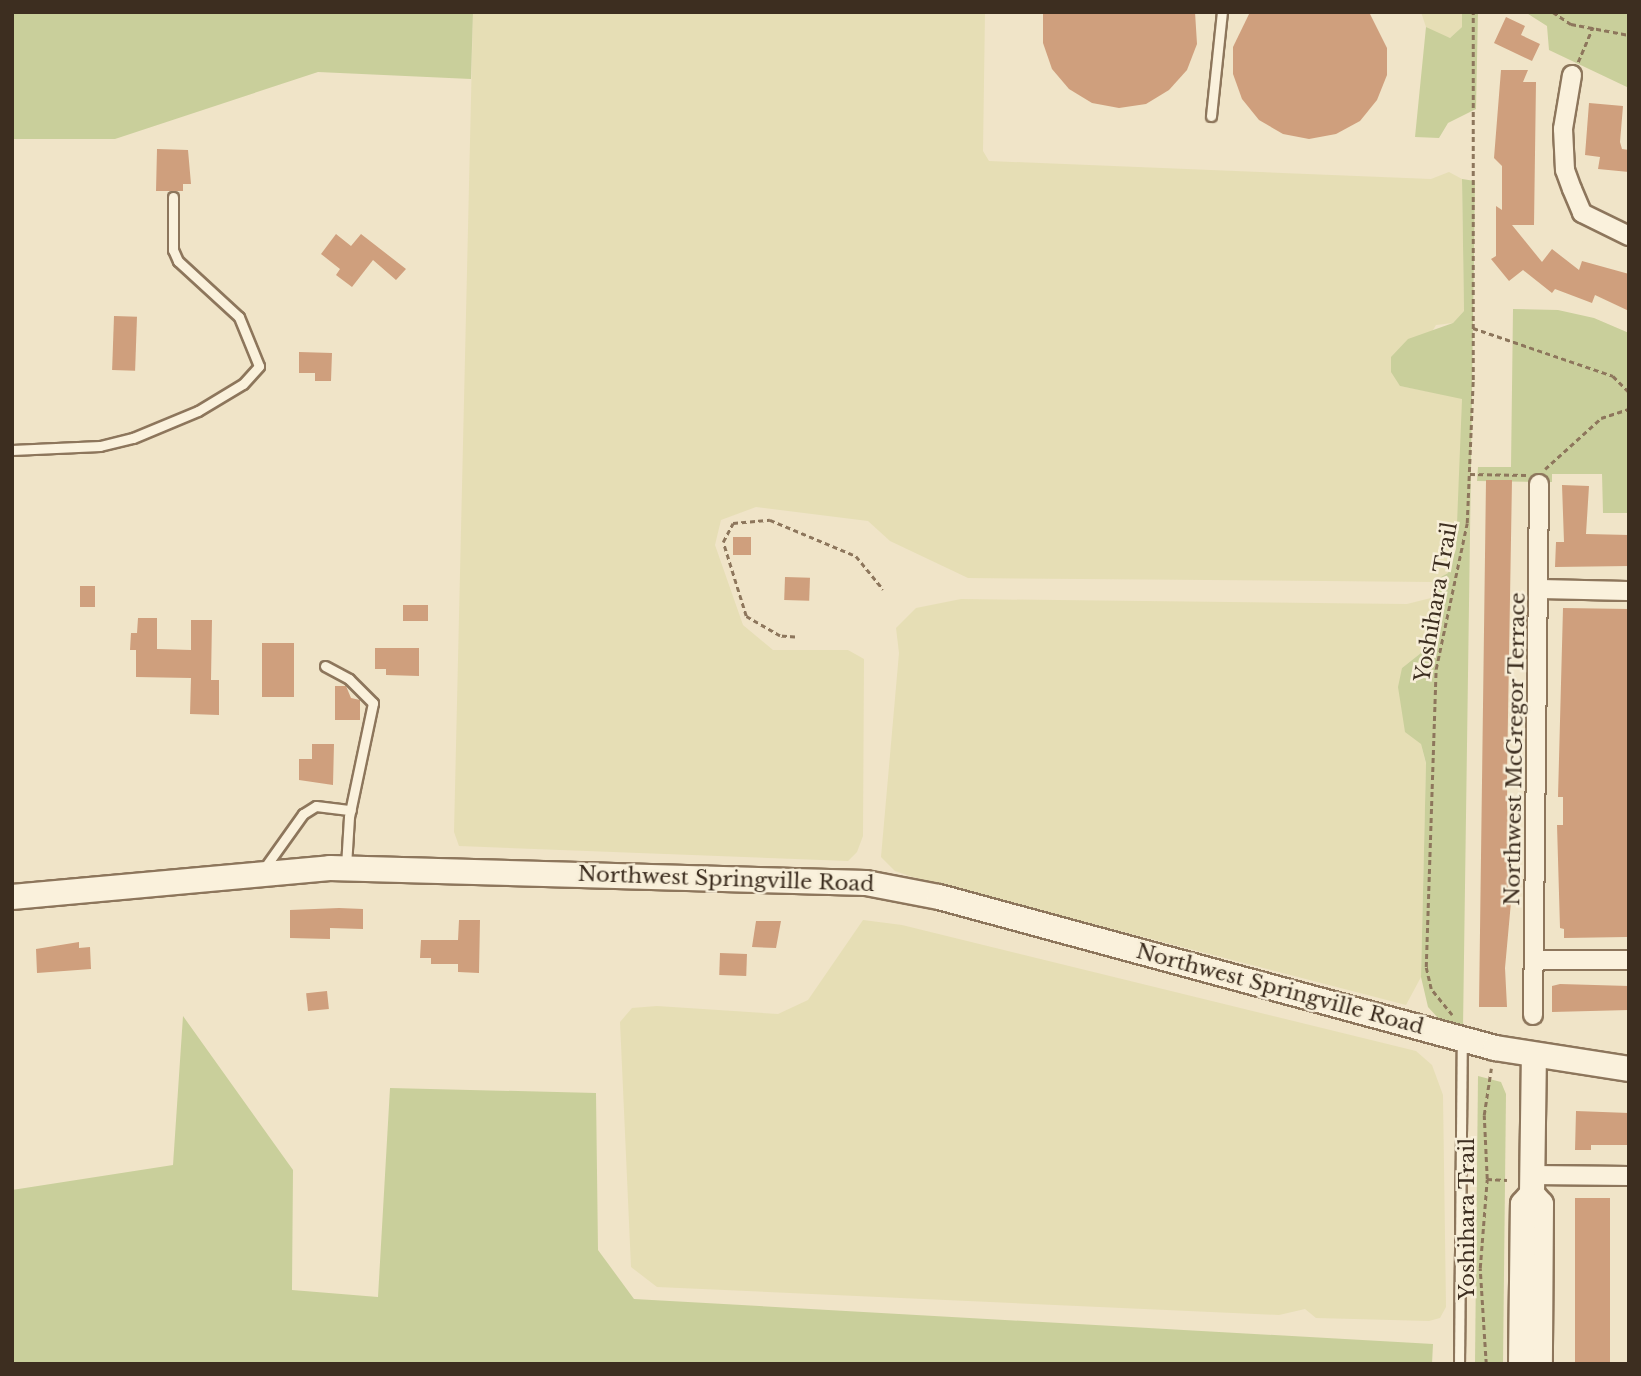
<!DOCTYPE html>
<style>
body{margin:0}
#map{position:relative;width:1641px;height:1376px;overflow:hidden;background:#f0e4c8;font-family:"Libre Baskerville",serif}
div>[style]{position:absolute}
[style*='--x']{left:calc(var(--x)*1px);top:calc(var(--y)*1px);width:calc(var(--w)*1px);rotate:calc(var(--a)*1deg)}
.farmland>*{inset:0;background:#e6deb5}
.green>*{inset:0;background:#c9cf9b}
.building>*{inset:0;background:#cf9f7d;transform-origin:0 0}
.path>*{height:2.5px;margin-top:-1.25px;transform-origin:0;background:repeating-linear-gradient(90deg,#8d765c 0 5px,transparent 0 8.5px)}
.roads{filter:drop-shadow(2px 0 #8d765c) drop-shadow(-2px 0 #8d765c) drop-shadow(0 2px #8d765c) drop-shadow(0 -2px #8d765c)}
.lane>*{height:9px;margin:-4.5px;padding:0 4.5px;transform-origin:4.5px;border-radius:4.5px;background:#faf1dc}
.street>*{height:18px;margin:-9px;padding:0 9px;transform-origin:9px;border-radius:9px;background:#faf1dc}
.secondary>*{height:24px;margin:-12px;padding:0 12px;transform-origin:12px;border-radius:12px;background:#faf1dc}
span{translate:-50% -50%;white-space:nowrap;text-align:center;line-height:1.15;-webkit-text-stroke:5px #f7eed8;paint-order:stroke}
.street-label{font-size:21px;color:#3d2e20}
.frame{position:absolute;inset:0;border:14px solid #3d2e20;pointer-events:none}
</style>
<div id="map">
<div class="farmland">
<div style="clip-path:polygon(473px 12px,985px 12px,983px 151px,989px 161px,1431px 179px,1449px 172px,1462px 179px,1464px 311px,1453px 323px,1436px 325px,1400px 386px,1462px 398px,1461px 511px,1448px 573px,1432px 582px,968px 578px,890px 541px,868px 521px,756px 507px,721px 520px,715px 545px,743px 625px,773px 650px,848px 650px,864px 659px,863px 836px,857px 852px,848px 861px,459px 846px,454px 832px)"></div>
<div style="clip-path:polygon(1421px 12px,1462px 12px,1462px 27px,1450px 38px,1439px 36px,1426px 27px)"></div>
<div style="clip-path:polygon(1431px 598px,1434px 625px,1426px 649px,1402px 668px,1426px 764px,1421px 977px,1406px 1005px,912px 877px,895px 871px,881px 857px,899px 653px,896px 628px,916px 608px,961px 599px,1407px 604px)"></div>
<div style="clip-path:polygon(863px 920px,902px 925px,1416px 1051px,1432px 1065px,1443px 1095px,1446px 1307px,1440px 1318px,1429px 1321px,1316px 1318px,1305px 1309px,1279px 1315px,657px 1287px,631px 1267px,620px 1022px,632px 1008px,657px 1006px,778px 1014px,808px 1000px)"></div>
</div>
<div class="green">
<div style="clip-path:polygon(12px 12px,473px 12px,471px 79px,318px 72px,115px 139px,12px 139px)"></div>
<div style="clip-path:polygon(1462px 12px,1478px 12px,1476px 109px,1448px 123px,1439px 138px,1415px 137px,1426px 27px,1450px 38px,1462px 27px)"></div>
<div style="clip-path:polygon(1525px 12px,1629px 12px,1629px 88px,1549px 50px,1547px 26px)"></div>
<div style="clip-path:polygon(1462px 179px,1475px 181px,1463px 1028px,1439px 1019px,1428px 1007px,1421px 977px,1426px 763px,1421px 744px,1405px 732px,1398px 687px,1402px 668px,1426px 649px,1434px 625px,1432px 582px,1448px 573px,1456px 549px,1462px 399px,1400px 386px,1391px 372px,1391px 357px,1408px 339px,1453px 323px,1464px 311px)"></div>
<div style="clip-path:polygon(1513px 309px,1558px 310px,1594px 318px,1629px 333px,1629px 513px,1603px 513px,1602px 474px,1552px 474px,1552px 482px,1477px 481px,1478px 467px,1511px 467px)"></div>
<div style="clip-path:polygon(183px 1016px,293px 1170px,292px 1290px,378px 1297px,390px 1088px,596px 1093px,598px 1250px,634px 1299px,1433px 1344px,1432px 1364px,12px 1364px,12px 1190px,173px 1165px)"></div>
<div style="clip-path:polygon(1478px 1076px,1501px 1082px,1506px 1094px,1503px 1364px,1475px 1364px)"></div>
</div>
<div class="building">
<div style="clip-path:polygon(1043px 12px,1195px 12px,1197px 44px,1187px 70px,1169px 90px,1146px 104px,1119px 108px,1092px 103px,1069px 89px,1052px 69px,1043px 43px)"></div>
<div style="clip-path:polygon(1250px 12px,1369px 12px,1387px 48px,1387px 75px,1377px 100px,1360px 121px,1336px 134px,1309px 139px,1283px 134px,1259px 120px,1242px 99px,1233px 74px,1233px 47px)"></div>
<div style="clip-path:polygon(1506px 17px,1525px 26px,1521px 35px,1540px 44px,1532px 61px,1494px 43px)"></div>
<div style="clip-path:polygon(1501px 70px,1528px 70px,1523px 82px,1536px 82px,1534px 225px,1512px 225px,1542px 262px,1552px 249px,1579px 270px,1582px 261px,1629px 274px,1629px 311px,1595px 295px,1592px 303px,1555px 289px,1552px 293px,1523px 270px,1509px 281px,1491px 259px,1496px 256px,1496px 206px,1502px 210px,1502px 166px,1494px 158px)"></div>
<div style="clip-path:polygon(1589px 103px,1623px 106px,1620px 142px,1622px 149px,1629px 150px,1629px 172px,1598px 169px,1600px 157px,1585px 155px)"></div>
<div style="clip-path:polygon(157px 149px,188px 150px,191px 184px,183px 184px,183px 191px,156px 191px)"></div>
<div style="clip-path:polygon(336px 234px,351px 246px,361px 234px,406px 269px,396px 280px,373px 260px,352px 287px,336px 275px,340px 269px,321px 254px)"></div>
<div style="left:114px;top:316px;width:23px;height:54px;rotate:2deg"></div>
<div style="clip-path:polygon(299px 352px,332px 353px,331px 381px,315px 381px,315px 373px,299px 373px)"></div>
<div style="clip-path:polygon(1486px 480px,1512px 480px,1507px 776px,1508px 891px,1512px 891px,1505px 968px,1507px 1007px,1479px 1007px)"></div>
<div style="clip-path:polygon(1562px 485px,1589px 486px,1586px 534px,1629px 535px,1629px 566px,1555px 567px,1556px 542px,1564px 542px)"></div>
<div style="left:733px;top:537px;width:18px;height:18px"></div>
<div style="left:785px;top:577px;width:25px;height:23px;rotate:2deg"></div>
<div style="left:80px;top:586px;width:15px;height:21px"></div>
<div style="left:403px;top:605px;width:25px;height:16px"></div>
<div style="clip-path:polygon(1563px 608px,1629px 609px,1627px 937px,1564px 938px,1564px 929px,1560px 928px,1557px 825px,1563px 825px,1563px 797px,1558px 797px)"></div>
<div style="clip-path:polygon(138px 618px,157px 618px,157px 649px,191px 650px,191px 620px,212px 620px,211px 680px,219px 680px,219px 715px,190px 714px,191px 678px,136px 677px,136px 650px,130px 650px,131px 633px,137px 633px)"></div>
<div style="left:262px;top:643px;width:32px;height:54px"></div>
<div style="clip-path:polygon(375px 648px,419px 648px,419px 676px,386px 675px,386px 669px,375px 669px)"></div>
<div style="clip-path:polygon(335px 686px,346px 686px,351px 698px,360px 700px,360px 720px,335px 720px)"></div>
<div style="clip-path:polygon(312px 744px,334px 744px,333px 785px,299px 780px,299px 759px,312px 759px)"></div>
<div style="clip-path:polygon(339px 908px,363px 909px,363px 929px,330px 928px,330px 939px,290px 938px,290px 910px)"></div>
<div style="clip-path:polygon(459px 920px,480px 920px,479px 973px,458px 972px,458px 964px,431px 964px,431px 958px,420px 958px,421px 940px,458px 940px)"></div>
<div style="clip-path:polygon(756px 921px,781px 921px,776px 948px,752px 947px)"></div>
<div style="clip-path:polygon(79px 942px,79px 948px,90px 947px,91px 969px,37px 973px,36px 949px)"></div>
<div style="left:720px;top:953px;width:27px;height:22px;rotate:2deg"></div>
<div style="clip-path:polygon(1560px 984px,1629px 986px,1629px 1010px,1552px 1012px,1552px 986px)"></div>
<div style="left:327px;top:991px;width:18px;height:21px;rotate:84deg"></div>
<div style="clip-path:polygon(1576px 1111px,1629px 1113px,1629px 1145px,1591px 1145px,1591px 1150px,1575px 1150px)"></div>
<div style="left:1575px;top:1198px;width:35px;height:166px"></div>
</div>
<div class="path">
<div style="--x:1553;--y:12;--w:22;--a:34"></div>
<div style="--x:1571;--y:24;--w:59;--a:10.7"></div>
<div style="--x:1578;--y:62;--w:38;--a:-67"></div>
<div style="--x:1473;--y:328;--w:148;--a:18.9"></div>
<div style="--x:1613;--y:376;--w:23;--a:45"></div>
<div style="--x:1545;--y:469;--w:76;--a:-42.3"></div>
<div style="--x:1601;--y:418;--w:29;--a:-18"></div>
<div style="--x:1470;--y:474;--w:56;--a:1"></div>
<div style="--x:795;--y:637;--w:15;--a:-176"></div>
<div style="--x:780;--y:636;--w:39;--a:-150"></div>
<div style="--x:746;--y:616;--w:77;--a:-107.3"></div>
<div style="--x:723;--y:542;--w:21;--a:-62"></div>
<div style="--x:733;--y:523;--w:37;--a:-5"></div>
<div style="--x:770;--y:520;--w:93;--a:22.7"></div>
<div style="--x:856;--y:556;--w:43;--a:50.7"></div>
<div style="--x:1452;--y:1015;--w:33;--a:-129"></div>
<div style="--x:1431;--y:989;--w:23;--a:-103"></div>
<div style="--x:1426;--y:967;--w:298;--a:-88.1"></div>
<div style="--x:1436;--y:669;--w:149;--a:-78"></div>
<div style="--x:1467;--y:523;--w:143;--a:-87.6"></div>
<div style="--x:1473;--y:380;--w:368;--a:-90"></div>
<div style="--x:1487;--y:1179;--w:20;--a:3"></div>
<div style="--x:1486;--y:1364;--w:96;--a:-93.6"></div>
<div style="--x:1480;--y:1268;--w:89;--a:-85.5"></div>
<div style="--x:1487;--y:1179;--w:64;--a:-92.7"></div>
<div style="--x:1484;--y:1115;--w:47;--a:-81.3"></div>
</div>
<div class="roads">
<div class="lane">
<div style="--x:1211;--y:116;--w:105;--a:-84"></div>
<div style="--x:12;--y:450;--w:88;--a:-2.6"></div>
<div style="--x:100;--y:446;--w:34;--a:-14"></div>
<div style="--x:133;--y:438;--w:70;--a:-22.6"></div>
<div style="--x:198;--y:411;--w:52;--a:-31"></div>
<div style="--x:243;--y:384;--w:24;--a:-48"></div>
<div style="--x:259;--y:366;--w:53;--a:-112.2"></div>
<div style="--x:239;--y:317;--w:83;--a:-137.4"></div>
<div style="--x:178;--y:261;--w:12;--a:-114"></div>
<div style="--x:173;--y:250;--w:53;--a:-90"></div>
<div style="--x:325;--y:666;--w:27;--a:28"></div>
<div style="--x:349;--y:679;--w:34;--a:45"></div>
<div style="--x:373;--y:703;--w:116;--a:101.9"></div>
<div style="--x:349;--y:817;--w:49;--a:93.5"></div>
<div style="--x:263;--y:870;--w:69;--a:-54.5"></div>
<div style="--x:303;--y:814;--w:15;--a:-32"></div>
<div style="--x:316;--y:806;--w:35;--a:7"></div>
<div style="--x:1459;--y:1364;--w:324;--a:-89.5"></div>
</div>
<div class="street">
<div style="--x:1572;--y:75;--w:55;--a:99.5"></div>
<div style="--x:1563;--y:129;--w:41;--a:87.2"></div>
<div style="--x:1565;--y:170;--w:20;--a:70"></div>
<div style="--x:1572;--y:189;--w:26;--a:67"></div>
<div style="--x:1582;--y:213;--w:52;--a:26.1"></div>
<div style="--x:1539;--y:589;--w:90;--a:1.3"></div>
<div style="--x:1535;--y:960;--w:94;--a:0"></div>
<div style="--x:1533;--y:1015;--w:531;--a:-89.35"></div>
<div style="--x:1533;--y:1175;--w:96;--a:0.6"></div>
</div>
<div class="secondary">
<div style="--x:12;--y:897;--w:319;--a:-5.2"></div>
<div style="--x:330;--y:868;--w:536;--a:1.6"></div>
<div style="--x:866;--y:883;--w:74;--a:10.9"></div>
<div style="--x:939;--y:897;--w:576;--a:15.19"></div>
<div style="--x:1495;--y:1048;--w:136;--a:8.9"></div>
<div style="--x:1532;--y:1194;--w:13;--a:48"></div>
<div style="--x:1541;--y:1204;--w:160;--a:90.4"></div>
<div style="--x:1521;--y:1364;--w:160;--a:-89.3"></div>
<div style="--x:1523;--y:1204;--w:13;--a:-48"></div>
<div style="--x:1532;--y:1194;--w:137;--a:-89.2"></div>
</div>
</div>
<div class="street-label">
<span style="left:1436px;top:602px;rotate:-80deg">Yoshihara Trail</span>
<span style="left:1515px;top:749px;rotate:-89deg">Northwest McGregor Terrace</span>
<span style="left:726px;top:879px;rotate:2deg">Northwest Springville Road</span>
<span style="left:1280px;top:989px;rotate:15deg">Northwest Springville Road</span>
<span style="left:1467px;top:1219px;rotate:-90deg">Yoshihara Trail</span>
</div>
<div class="frame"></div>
</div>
